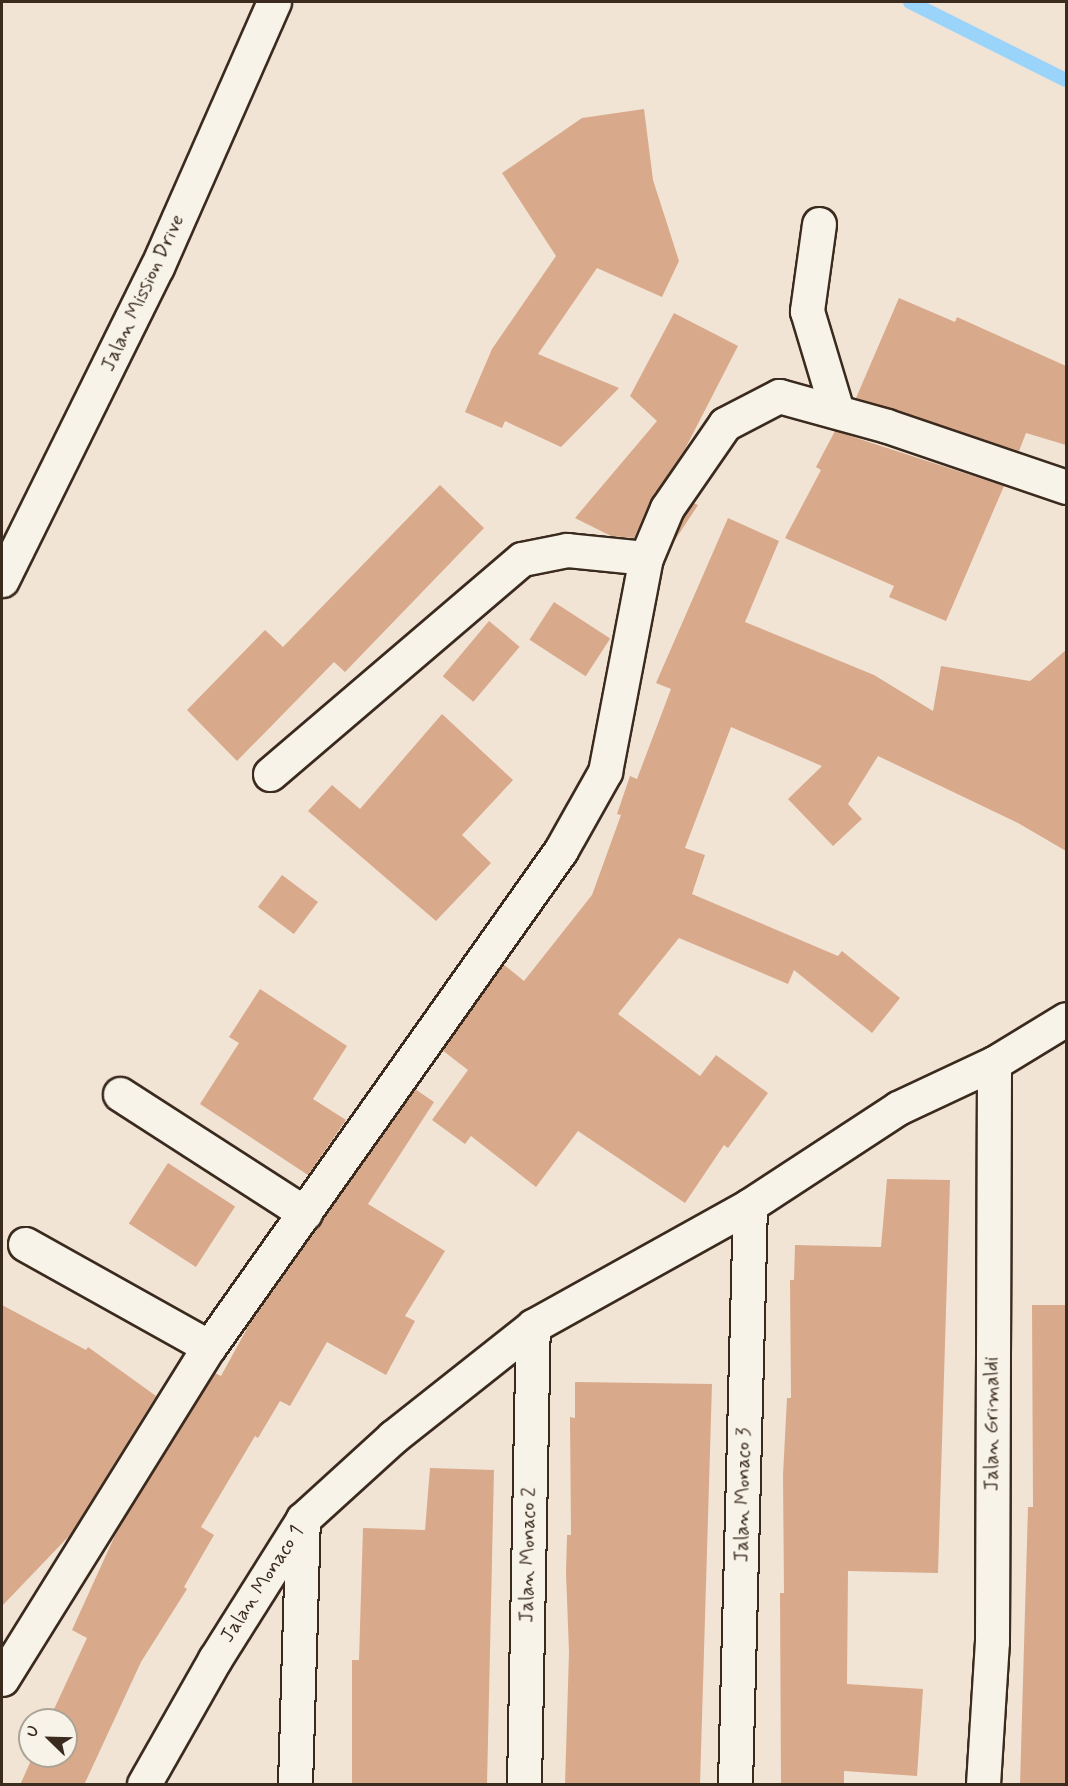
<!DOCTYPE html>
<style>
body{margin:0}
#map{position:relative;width:1068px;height:1786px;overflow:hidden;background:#f1e4d5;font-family:Mynerve,sans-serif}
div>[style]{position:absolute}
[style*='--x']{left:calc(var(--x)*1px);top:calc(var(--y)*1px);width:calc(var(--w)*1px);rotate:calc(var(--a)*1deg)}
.stream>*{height:14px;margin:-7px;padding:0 7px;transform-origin:7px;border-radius:7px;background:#9bd4fb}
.building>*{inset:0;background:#d9a98b;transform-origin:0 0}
.roads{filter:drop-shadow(2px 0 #3b2a1e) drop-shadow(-2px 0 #3b2a1e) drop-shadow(0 2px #3b2a1e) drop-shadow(0 -2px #3b2a1e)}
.street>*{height:33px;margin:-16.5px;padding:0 16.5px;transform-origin:16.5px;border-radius:16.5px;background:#f7f3e8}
.secondary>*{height:33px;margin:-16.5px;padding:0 16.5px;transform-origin:16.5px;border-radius:16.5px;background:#f7f3e8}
span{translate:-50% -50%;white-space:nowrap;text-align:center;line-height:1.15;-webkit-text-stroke:4.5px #f7f3e8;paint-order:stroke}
.street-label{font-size:20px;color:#3b2a1e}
.frame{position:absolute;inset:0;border:3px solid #3b2a1e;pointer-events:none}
.north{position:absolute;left:18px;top:1708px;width:60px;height:60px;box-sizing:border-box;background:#f7f3e8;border:2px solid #aca397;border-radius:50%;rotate:293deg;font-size:16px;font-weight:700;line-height:24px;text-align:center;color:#3b2a1e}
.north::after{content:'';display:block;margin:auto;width:21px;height:27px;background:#3b2a1e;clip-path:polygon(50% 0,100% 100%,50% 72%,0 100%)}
</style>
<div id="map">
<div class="stream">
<div style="--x:910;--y:2;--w:174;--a:26.6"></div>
</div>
<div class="building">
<div style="clip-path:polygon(644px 109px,653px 180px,679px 261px,662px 297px,597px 268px,538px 354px,619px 388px,561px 447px,505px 421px,502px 428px,465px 412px,492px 349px,556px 256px,502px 173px,582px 118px)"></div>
<div style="clip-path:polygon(899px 298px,955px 322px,957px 317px,1066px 366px,1066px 445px,1026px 433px,1019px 451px,856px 398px)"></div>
<div style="clip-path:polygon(674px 313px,738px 346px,685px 449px,650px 501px,634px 538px,611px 536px,575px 518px,657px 421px,630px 396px)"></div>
<div style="clip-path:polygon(835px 431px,1004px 486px,946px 621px,889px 597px,894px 586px,785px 538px,821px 470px,816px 467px)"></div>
<div style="clip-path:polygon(440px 485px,484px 528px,345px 672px,334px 662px,237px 761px,187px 710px,265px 630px,283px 647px)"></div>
<div style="clip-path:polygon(693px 503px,698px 505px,671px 546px,684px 517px)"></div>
<div style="clip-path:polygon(728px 518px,779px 541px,745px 622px,874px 675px,933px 711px,941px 666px,1030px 681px,1066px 650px,1066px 851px,1018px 823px,878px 756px,848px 804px,862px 819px,833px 846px,788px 799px,822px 766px,731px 727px,685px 848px,705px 855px,692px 894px,838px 956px,842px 951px,900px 998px,872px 1033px,794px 970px,788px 984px,679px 938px,618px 1014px,700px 1076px,716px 1055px,768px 1093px,728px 1148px,724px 1145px,685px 1203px,578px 1131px,536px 1187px,471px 1136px,465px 1144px,432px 1120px,468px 1070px,442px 1050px,503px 964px,524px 981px,592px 895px,621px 815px,617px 814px,630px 776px,637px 779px,671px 689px,656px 683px)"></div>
<div style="left:554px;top:602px;width:67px;height:45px;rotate:33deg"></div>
<div style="left:489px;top:621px;width:40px;height:72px;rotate:40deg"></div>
<div style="clip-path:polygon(442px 714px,513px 780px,462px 835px,491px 863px,436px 921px,308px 811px,332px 785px,360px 809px)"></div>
<div style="left:282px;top:875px;width:45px;height:40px;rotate:37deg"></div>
<div style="clip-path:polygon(260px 989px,347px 1046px,313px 1099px,346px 1120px,308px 1175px,200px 1104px,239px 1043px,229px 1037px)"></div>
<div style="clip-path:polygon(415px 1089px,434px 1102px,368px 1204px,445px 1251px,405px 1316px,415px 1321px,386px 1375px,327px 1342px,290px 1406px,280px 1401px,258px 1438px,255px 1436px,201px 1527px,214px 1535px,184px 1587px,187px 1589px,141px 1662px,84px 1785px,20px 1785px,33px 1756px,66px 1756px,66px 1720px,49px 1720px,87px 1638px,72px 1630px,117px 1531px,215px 1373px,221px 1376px,249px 1325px)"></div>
<div style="left:168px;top:1163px;width:80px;height:72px;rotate:33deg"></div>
<div style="clip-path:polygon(887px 1179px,950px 1180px,938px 1573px,848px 1571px,847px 1684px,923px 1689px,917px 1776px,844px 1771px,844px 1785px,781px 1785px,780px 1593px,784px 1593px,783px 1475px,787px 1398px,791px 1398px,790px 1280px,794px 1280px,795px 1245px,881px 1247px)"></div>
<div style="clip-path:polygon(2px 1305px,86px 1350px,88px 1347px,156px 1396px,70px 1535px,2px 1606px)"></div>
<div style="clip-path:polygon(1032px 1305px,1066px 1305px,1066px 1785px,1020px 1785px,1028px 1507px,1033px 1507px)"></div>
<div style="clip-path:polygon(575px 1382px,712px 1384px,700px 1785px,565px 1785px,569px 1652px,566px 1573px,567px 1535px,571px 1535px,570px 1417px,575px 1418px)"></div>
<div style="clip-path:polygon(430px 1468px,494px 1470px,487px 1785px,352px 1785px,352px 1660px,359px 1660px,363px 1528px,425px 1530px)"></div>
</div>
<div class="roads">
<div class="street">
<div style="--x:819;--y:224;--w:88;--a:97.9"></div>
<div style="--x:807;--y:311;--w:104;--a:73.3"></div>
<div style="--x:270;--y:774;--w:331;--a:-40.5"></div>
<div style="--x:522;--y:559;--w:46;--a:-11.3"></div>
<div style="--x:567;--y:550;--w:79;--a:5.8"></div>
<div style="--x:120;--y:1094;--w:220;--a:32.8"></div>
<div style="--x:25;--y:1244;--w:211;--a:29.2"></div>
<div style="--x:2;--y:1679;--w:391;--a:-58.1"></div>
<div style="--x:209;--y:1347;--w:609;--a:-54.69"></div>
<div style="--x:561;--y:850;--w:90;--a:-60.6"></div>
<div style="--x:605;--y:772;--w:218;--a:-79.2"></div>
<div style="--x:646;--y:558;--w:54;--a:-67.2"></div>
<div style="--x:667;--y:508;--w:102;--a:-55.4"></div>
<div style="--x:725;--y:424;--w:61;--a:-27.4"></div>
<div style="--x:779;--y:396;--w:112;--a:15.5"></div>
<div style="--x:887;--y:426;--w:189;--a:18.8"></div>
<div style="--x:144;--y:1784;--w:144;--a:-60.4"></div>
<div style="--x:215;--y:1659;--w:165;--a:-57.8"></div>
<div style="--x:303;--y:1519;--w:122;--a:-42.3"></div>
<div style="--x:393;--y:1437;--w:179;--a:-38.4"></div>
<div style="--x:533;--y:1326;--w:248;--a:-29.1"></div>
<div style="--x:750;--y:1205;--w:177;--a:-33.2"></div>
<div style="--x:898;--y:1108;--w:106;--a:-25.1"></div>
<div style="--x:994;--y:1063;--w:84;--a:-31.4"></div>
<div style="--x:295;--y:1784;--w:265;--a:-88.3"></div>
<div style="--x:524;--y:1784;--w:458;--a:-88.9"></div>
<div style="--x:735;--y:1784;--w:579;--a:-88.52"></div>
<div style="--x:983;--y:1784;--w:142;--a:-86.4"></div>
<div style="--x:992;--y:1642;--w:579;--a:-89.8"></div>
</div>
<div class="secondary">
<div style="--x:2;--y:580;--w:349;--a:-63.7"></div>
<div style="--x:157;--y:267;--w:290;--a:-66.2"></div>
</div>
</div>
<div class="street-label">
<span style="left:143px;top:293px;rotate:-65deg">Jalan Mission Drive</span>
<span style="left:992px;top:1424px;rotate:-90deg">Jalan Grimaldi</span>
<span style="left:743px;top:1495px;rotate:-89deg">Jalan Monaco 3</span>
<span style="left:528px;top:1555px;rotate:-89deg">Jalan Monaco 2</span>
<span style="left:262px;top:1584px;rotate:-57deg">Jalan Monaco 1</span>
</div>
<div class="frame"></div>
<div class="north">U</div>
</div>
